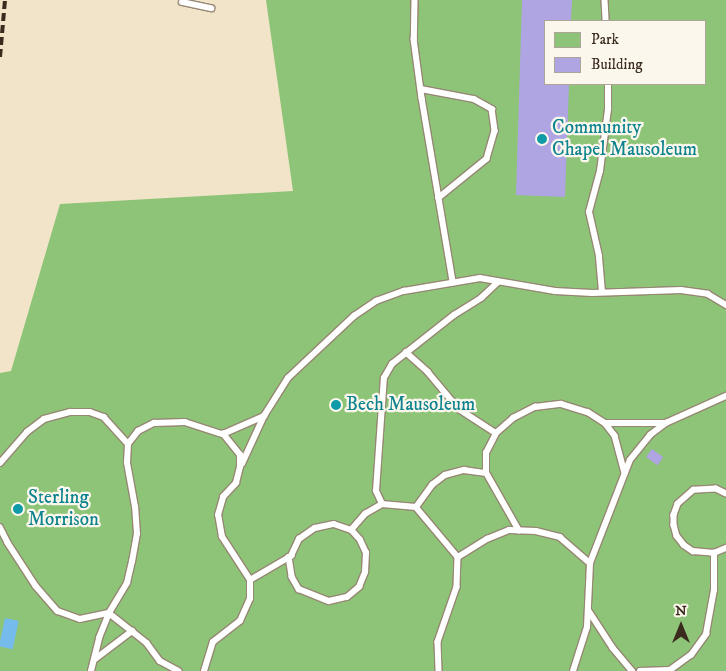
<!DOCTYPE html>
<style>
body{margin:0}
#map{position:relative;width:726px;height:671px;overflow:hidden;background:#f1e4c8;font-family:"IM FELL DW Pica",serif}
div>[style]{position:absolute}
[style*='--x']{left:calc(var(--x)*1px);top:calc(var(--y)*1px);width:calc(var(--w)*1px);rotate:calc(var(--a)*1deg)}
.green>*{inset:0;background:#8dc477}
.water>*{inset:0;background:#75bced;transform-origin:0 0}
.building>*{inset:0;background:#afa5e3;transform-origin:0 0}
.roads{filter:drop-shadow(1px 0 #968773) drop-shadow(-1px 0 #968773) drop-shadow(0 1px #968773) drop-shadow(0 -1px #968773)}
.service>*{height:5.5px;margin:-2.75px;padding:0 2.75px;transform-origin:2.75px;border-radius:2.75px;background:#fff}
.rail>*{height:4px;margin-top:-2px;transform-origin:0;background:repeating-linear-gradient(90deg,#3b2a1e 0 8px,transparent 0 12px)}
.dots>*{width:14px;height:14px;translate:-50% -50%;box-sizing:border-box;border:2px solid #fbf7ec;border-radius:50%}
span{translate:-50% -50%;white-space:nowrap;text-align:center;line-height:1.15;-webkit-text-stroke:4.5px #fbf7ec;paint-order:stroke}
.culture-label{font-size:19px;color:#0d838f}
.left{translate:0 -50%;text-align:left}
.legend{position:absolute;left:544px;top:20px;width:162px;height:65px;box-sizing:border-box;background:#fbf7ec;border:1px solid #aea59a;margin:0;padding:6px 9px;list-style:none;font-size:15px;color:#3b2a1e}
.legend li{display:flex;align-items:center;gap:10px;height:25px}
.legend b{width:25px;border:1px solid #aea59a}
.north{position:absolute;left:656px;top:601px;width:50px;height:50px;-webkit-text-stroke:4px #fbf7ec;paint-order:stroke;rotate:0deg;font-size:14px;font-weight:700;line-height:20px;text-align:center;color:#3b2a1e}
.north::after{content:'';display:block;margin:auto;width:18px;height:22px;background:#3b2a1e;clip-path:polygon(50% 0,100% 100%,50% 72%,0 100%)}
</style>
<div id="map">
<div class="green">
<div style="clip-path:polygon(evenodd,266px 0,726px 0,726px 671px,0 671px,0 373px,11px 371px,60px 204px,293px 191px,266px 0,545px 21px,705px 21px,705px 84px,545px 84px,545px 21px)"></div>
</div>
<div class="water">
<div style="left:5px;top:618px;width:14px;height:29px;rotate:12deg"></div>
</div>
<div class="building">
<div style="clip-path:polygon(522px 0,572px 0,571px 21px,545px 21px,545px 84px,569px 84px,565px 197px,516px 195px)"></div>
<div style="left:652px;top:449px;width:14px;height:10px;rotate:36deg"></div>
</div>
<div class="roads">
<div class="service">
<div style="--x:415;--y:0;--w:39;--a:91"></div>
<div style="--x:414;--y:39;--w:60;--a:82.3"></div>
<div style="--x:422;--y:98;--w:187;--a:80.4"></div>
<div style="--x:605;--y:0;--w:21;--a:87"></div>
<div style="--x:182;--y:2;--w:30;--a:12"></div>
<div style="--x:421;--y:89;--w:54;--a:10.7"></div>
<div style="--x:474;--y:99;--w:21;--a:29"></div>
<div style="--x:492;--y:109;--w:22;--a:82"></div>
<div style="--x:495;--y:131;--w:29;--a:106"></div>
<div style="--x:487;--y:159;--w:62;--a:140.9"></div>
<div style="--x:602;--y:292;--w:36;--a:-95"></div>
<div style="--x:599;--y:256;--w:45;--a:-102.8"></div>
<div style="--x:589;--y:212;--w:42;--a:-75"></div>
<div style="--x:600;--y:171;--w:63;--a:-82.6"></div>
<div style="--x:608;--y:109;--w:25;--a:-90"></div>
<div style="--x:406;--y:352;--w:30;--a:42"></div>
<div style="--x:428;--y:372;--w:48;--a:50"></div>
<div style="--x:459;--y:409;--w:44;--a:33"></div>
<div style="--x:605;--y:423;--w:60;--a:0"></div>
<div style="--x:0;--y:463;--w:41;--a:-48.9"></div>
<div style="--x:27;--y:432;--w:21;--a:-37"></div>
<div style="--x:44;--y:419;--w:27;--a:-15"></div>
<div style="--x:70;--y:412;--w:20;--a:0"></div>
<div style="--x:90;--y:412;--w:15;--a:20"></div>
<div style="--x:104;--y:417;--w:36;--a:48"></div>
<div style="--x:242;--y:464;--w:53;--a:-65.4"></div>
<div style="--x:726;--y:494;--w:11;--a:-153"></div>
<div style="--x:716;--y:489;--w:22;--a:177"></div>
<div style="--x:694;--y:490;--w:21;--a:139"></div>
<div style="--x:678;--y:504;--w:12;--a:110"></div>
<div style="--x:674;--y:515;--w:10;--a:90"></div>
<div style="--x:674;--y:525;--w:11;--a:75"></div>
<div style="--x:677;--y:536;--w:11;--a:52"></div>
<div style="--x:684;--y:545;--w:11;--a:34"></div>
<div style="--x:693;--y:551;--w:21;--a:5"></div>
<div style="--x:714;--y:553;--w:13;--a:-23"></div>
<div style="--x:382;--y:504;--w:14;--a:-115"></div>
<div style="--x:376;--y:491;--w:113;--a:-86"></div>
<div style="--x:384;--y:378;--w:16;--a:-60"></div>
<div style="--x:392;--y:364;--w:79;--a:-38.3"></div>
<div style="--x:454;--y:315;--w:32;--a:-32"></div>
<div style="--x:481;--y:298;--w:23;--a:-43"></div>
<div style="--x:416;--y:507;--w:27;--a:-54"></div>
<div style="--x:432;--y:485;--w:16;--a:-38"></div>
<div style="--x:445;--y:475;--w:20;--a:-15"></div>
<div style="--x:464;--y:470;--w:22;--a:8"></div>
<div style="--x:0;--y:527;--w:18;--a:63"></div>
<div style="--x:8;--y:543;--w:51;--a:56.9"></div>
<div style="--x:36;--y:586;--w:33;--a:49"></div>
<div style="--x:58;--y:611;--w:23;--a:20"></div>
<div style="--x:80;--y:619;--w:30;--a:-12"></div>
<div style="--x:109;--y:613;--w:48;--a:38.3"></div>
<div style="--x:147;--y:643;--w:22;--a:54"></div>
<div style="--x:160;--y:661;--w:21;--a:28"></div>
<div style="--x:519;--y:531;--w:67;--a:-119.6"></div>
<div style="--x:486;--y:473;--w:20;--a:-90"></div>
<div style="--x:486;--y:453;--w:22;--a:-63"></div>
<div style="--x:496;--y:433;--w:23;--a:-41"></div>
<div style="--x:513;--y:418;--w:25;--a:-27"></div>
<div style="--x:535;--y:407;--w:26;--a:-7"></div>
<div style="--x:561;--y:404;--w:28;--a:17"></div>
<div style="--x:588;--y:412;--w:20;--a:33"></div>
<div style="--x:605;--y:423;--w:16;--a:52"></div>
<div style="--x:615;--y:436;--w:38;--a:75"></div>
<div style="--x:289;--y:557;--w:20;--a:81"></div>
<div style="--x:292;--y:577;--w:14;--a:60"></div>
<div style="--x:299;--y:589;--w:32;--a:22"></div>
<div style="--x:329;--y:601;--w:18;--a:-13"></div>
<div style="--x:347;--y:597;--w:16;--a:-40"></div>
<div style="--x:359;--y:587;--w:16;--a:-68"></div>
<div style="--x:365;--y:572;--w:19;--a:-87"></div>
<div style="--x:366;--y:553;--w:14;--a:-115"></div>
<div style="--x:360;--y:540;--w:13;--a:-132"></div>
<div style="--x:458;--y:557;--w:34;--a:-32"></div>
<div style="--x:487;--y:539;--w:24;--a:-22"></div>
<div style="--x:509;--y:530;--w:27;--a:2"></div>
<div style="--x:536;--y:531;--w:25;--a:14"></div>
<div style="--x:560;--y:537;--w:40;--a:41"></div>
<div style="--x:250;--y:580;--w:48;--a:-30.3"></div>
<div style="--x:291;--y:556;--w:19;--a:-65"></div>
<div style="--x:299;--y:539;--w:19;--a:-35"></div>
<div style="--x:315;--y:528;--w:19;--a:-12"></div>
<div style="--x:334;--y:524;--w:18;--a:19"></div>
<div style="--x:351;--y:530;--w:21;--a:-49"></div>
<div style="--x:365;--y:514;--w:20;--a:-30"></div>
<div style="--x:382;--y:504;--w:34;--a:5"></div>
<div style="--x:416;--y:507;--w:65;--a:50"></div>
<div style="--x:458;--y:557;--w:30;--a:92"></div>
<div style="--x:457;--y:587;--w:58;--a:109.1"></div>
<div style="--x:438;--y:642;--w:29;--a:88"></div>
<div style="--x:589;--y:611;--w:44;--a:57"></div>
<div style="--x:613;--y:648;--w:30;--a:50"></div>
<div style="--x:94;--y:660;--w:48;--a:-37.3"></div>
<div style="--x:91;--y:671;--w:34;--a:-76"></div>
<div style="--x:99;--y:638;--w:27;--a:-68"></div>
<div style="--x:109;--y:613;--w:35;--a:-59"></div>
<div style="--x:127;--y:583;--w:22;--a:-77"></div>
<div style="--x:132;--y:562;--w:28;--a:-80"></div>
<div style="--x:137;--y:534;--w:27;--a:-94"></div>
<div style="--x:135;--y:507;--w:45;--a:-100.3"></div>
<div style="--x:127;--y:463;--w:19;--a:-87"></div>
<div style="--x:128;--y:444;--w:16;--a:-52"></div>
<div style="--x:138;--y:431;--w:18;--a:-27"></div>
<div style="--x:154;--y:423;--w:31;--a:-2"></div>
<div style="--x:185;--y:422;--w:40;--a:18"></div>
<div style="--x:223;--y:434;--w:45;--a:-23.7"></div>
<div style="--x:264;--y:416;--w:45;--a:-57.7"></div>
<div style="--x:288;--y:378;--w:91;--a:-43.2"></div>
<div style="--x:354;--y:316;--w:27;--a:-34"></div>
<div style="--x:376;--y:301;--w:30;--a:-20"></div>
<div style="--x:404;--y:291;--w:77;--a:-9.7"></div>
<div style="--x:480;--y:278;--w:76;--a:9.8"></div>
<div style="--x:555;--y:291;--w:37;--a:3"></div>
<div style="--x:592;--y:293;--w:89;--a:-1.9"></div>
<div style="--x:681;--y:290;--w:27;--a:8"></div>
<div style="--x:708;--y:294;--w:21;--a:31"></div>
<div style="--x:204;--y:671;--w:30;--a:-73"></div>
<div style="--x:213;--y:642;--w:34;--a:-38"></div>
<div style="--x:240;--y:621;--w:24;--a:-66"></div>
<div style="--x:250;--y:599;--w:19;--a:-90"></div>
<div style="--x:250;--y:580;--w:51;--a:-123.1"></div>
<div style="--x:222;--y:537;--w:22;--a:-100"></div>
<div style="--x:218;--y:515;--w:19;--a:-74"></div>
<div style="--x:223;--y:497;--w:19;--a:-47"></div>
<div style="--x:236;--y:483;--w:16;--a:-76"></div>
<div style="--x:240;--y:467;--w:12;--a:-90"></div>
<div style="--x:240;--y:455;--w:27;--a:-129"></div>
<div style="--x:573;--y:671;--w:46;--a:-72.3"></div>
<div style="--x:587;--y:627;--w:64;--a:-87.3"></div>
<div style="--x:590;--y:563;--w:110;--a:-68.8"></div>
<div style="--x:630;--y:460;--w:32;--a:-51"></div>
<div style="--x:650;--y:435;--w:20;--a:-37"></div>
<div style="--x:666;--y:423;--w:66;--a:-24.2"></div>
<div style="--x:640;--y:671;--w:30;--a:-2"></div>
<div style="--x:670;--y:670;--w:26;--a:-36"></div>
<div style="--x:691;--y:655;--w:26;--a:-54"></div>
<div style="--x:706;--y:634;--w:45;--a:-79.7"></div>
<div style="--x:714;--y:590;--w:37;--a:-90"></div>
</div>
</div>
<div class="rail">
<div style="--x:0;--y:57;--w:57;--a:-85"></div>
</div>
<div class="dots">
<div style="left:542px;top:139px;background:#0f9aa8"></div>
<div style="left:336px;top:405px;background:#0f9aa8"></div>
<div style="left:18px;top:509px;background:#0f9aa8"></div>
</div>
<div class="culture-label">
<span class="left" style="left:552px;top:139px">Community<br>Chapel Mausoleum</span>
<span class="left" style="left:346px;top:405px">Bech Mausoleum</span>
<span class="left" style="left:28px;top:509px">Sterling<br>Morrison</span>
</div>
<ul class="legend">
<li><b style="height:14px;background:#8dc477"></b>Park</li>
<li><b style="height:14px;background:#afa5e3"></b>Building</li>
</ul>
<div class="north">N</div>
</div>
